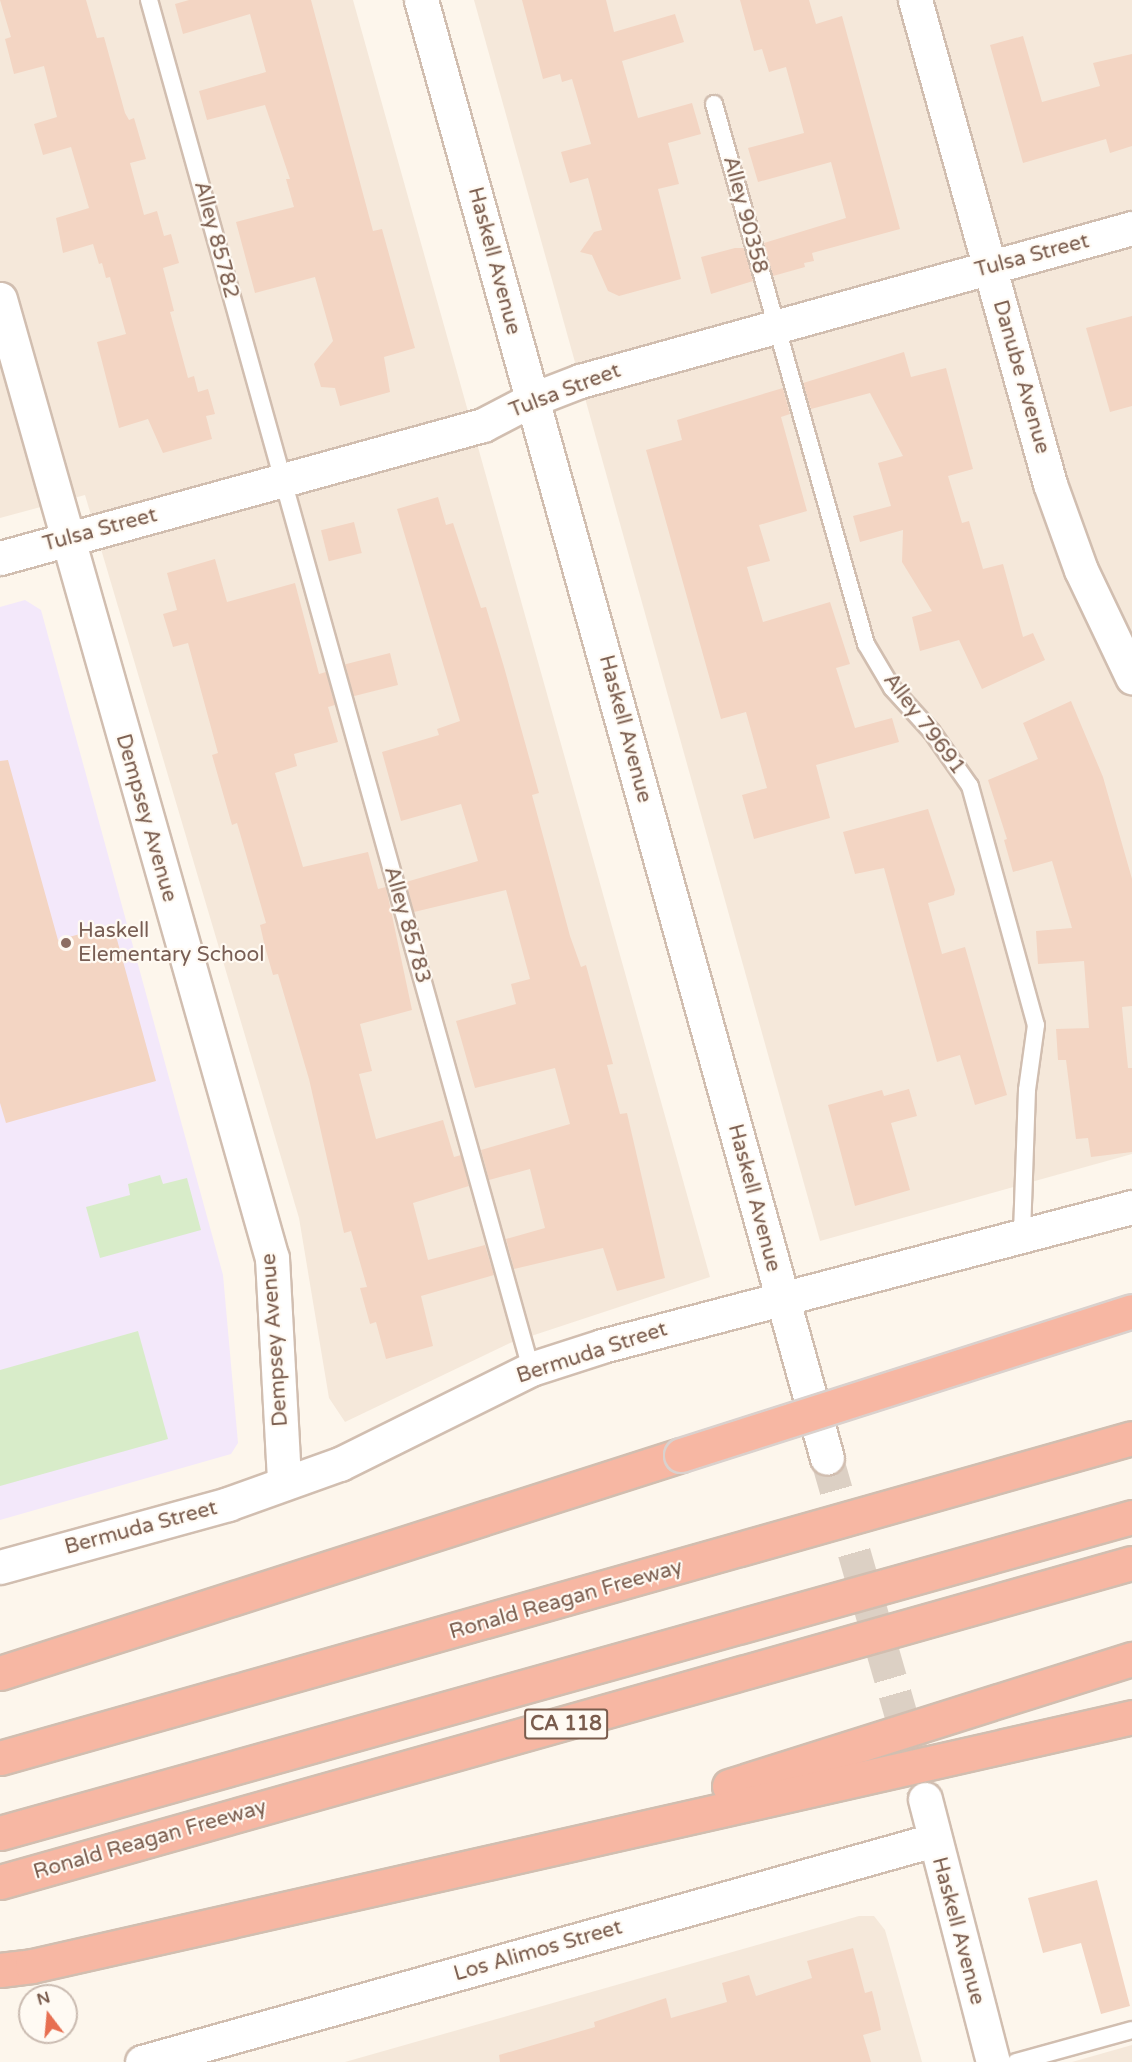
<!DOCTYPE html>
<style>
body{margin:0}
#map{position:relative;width:1132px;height:2062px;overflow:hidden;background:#fdf6ec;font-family:"Varela Round",sans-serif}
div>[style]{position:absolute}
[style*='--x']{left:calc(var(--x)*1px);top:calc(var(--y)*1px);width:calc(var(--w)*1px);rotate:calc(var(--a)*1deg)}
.residential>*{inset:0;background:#f5e8da}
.education>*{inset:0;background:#f3e8fa}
.green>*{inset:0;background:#d8ecc9}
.building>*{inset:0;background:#f3d5c3;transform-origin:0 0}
.secondary-tunnel>*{height:33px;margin-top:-16.5px;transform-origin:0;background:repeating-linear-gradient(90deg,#dcd0c4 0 33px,transparent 0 49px)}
.roads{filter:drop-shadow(2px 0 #d1beb0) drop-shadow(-2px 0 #d1beb0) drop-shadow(0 2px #d1beb0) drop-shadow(0 -2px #d1beb0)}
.lane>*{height:16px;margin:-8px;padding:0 8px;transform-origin:8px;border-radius:8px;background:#fff}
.street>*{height:33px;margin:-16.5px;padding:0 16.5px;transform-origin:16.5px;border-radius:16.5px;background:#fff}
.secondary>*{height:33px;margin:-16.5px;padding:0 16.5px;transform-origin:16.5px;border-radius:16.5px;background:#fff}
.highway>*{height:33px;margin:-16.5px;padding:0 16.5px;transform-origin:16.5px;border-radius:16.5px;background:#f7b7a3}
.bridges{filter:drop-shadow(2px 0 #dad1cd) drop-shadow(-2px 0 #dad1cd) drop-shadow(0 2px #dad1cd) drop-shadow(0 -2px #dad1cd)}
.highway-bridge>*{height:33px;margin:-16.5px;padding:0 16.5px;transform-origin:16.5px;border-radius:16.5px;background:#f7b7a3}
.dots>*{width:16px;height:16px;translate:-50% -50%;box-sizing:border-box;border:3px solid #fffaf3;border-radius:50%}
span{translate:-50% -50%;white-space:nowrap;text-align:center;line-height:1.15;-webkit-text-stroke:4.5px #fffaf3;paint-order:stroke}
.shield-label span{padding:2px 4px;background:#fffaf3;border:2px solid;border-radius:4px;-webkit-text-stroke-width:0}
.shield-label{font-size:20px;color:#7a5c4d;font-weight:700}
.street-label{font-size:21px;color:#7a5c4d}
.education-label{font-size:21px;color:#785e54}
.left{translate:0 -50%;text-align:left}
.north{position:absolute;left:18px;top:1984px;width:60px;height:60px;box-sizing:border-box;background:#fffaf3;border:2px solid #cabbb1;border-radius:50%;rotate:344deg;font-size:16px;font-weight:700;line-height:24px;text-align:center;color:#7a5c4d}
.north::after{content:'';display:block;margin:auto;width:21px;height:27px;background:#e76f51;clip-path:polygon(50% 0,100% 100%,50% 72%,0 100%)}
</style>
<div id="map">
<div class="residential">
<div style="clip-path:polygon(0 0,353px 0,710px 1277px,510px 1343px,345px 1422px,329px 1398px,299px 1218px,85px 495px,0 518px)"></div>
<div style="clip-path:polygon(474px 0,1132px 0,1132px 1154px,820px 1241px)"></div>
<div style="clip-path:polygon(859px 1916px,874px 1916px,885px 1930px,922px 2062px,345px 2062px)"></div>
<div style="clip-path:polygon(1132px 2045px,1132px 2062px,1072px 2062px)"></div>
</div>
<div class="education">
<div style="clip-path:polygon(25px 600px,41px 610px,223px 1275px,238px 1443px,231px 1454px,0 1520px,0 607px)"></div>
</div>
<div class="green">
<div style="clip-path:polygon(160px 1175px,163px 1184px,187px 1178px,201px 1230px,100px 1258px,86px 1207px,130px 1195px,128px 1184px)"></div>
<div style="clip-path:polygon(138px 1331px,168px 1439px,0 1486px,0 1370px)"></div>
</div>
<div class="building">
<div style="clip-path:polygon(0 0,86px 0,97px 38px,104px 37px,125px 113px,129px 120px,134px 118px,146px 159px,130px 163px,144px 215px,157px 211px,164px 236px,171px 234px,179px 263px,163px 268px,174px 311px,170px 312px,188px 378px,194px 376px,198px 392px,208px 389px,215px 414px,206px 416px,212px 439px,163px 453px,148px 419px,119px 428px,97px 342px,126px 334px,110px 277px,106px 278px,102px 263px,99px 264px,93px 244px,63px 253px,56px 218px,89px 208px,71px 147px,43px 155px,34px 124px,57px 117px,44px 66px,14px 74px,5px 39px,11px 37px)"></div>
<div style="clip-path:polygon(189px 0,311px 0,373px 231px,382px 229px,415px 348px,384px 357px,390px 392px,340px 406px,335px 388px,321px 387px,314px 364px,333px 341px,315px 277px,255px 293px,236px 222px,294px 207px,286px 179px,290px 179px,265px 105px,207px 120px,199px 91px,266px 72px,250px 14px,183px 34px,175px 4px)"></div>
<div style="clip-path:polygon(522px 0,606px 0,614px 32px,675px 14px,684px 42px,622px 61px,638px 118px,692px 103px,701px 134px,668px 143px,679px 184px,658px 189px,681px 279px,619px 296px,608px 291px,592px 255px,580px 252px,594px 232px,602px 230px,588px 178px,570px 183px,561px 152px,591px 144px,572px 79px,562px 82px,560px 74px,543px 79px)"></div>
<div style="clip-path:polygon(740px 0,809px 0,816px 24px,842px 16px,900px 229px,812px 253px,814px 261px,804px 263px,805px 267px,773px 276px,764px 243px,846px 218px,831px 162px,758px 182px,748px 148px,804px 133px,786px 67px,769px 72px,762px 49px,754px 51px)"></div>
<div style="clip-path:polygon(1023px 36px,1042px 102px,1100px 86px,1093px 63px,1132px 54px,1132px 146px,1110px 153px,1106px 139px,1023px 163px,990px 45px)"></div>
<div style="clip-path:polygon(735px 248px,744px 248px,753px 281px,711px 294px,701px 257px)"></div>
<div style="clip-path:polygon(1132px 316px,1132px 406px,1110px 412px,1086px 328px)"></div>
<div style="clip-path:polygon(904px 352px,911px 377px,946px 368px,973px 469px,948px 476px,962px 523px,969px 521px,983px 569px,1003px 564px,1023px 637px,1033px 633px,1045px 660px,982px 689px,959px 640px,920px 651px,912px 617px,932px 611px,902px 562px,903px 530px,860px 542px,853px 516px,891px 506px,878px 463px,903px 456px,870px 393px,811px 409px,803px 383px)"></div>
<div style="clip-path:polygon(783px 388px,790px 414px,781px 417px,807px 511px,759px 525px,770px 561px,747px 567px,763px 622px,830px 602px,850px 664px,836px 668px,855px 728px,892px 718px,899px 742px,816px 765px,830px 818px,754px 839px,742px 795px,767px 788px,746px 712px,721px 719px,646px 450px,682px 440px,677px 420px)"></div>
<div style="clip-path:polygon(438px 497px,446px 525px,453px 523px,481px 608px,486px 607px,504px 667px,539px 793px,532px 795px,570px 936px,581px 967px,586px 965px,613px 1064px,607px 1065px,620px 1114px,627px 1113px,665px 1278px,617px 1291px,603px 1248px,514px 1269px,506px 1239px,545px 1228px,530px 1169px,489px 1180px,481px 1150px,570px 1124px,555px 1068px,475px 1088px,456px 1021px,516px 1004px,511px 984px,530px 979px,506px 890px,414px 912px,406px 882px,478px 861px,461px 804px,401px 821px,382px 752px,439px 735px,437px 729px,460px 721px,397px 509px)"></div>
<div style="left:354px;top:522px;width:32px;height:34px;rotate:76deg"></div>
<div style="clip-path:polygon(215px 559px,227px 602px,295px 583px,319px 674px,326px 672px,335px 705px,328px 707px,338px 742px,294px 754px,297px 766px,275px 773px,303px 867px,368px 852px,378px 889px,386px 887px,412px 1010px,360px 1024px,372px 1071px,359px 1074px,376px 1139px,443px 1120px,454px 1157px,461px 1155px,469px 1186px,413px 1203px,428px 1260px,485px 1245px,494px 1275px,421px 1296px,433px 1346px,386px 1359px,376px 1322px,370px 1324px,360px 1288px,367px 1287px,351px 1231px,344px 1233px,309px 1079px,278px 974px,273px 975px,265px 947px,260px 925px,266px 923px,237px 823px,232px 825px,212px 755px,218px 753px,188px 643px,173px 647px,163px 614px,177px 610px,167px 573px)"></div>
<div style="left:390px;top:653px;width:33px;height:46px;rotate:76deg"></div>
<div style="clip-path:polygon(1071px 701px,1103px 777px,1132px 879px,1132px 1006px,1122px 1007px,1128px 1068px,1132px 1068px,1132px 1152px,1091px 1157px,1088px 1138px,1076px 1139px,1066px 1060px,1058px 1060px,1056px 1029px,1089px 1028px,1084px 961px,1038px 964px,1036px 931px,1072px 928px,1052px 861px,1013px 872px,1004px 840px,1007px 839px,988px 780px,1038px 759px,1023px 723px)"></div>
<div style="clip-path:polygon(8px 760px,58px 940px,113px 925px,156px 1081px,6px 1123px,0 1103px,0 761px)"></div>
<div style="clip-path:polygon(928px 809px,955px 890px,954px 895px,928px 903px,942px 954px,965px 947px,1007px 1095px,975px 1105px,960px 1055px,937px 1062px,884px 868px,855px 874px,843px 832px)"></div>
<div style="clip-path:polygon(909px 1089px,917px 1116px,891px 1123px,910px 1190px,855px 1206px,828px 1105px,882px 1090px,884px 1096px)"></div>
<div style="clip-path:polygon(1097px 1880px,1130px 2006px,1101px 2014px,1081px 1943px,1043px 1953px,1028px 1898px)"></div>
<div style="clip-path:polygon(853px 1948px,865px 1993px,872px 1991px,879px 2019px,881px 2030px,863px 2035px,871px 2062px,500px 2062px,499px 2055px,595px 2027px,594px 2022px,666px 1998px,671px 2018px,727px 2002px,722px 1983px,749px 1975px,756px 1996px,812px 1978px,807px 1961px)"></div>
</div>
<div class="secondary-tunnel">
<div style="--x:827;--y:1458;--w:350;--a:73.9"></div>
</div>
<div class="roads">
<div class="lane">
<div style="--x:149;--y:0;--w:1421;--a:74.41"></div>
<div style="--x:714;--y:104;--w:561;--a:74.28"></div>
<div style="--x:866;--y:644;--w:51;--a:59.4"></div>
<div style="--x:892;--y:688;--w:59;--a:47.7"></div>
<div style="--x:932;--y:732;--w:66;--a:54.9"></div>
<div style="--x:970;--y:786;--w:248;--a:74.6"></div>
<div style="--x:1036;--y:1025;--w:66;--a:97.9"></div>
<div style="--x:1027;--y:1090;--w:146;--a:92"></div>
<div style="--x:1016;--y:2062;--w:120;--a:-15.4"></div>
</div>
<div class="street">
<div style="--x:915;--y:0;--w:502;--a:74.41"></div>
<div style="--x:1050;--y:484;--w:91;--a:70.2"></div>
<div style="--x:1081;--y:570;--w:119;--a:64.5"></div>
<div style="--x:0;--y:299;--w:997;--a:74.17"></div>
<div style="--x:272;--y:1258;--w:225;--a:86.9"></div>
<div style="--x:531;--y:400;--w:53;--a:-21.2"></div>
<div style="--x:580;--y:381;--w:573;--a:-15.49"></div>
<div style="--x:0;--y:1567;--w:237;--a:-15.4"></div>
<div style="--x:228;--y:1504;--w:119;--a:-19.7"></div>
<div style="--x:340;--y:1464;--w:213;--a:-26.4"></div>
<div style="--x:531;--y:1369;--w:75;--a:-17.9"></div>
<div style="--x:602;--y:1346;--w:548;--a:-14.7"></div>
<div style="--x:142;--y:2062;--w:823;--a:-15.66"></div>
</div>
<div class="secondary">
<div style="--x:421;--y:0;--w:1513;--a:74.44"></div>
<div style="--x:0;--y:558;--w:501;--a:-15.4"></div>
<div style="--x:483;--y:425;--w:54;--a:-27.5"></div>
<div style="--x:925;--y:1799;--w:272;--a:75.5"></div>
</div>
<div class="highway">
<div style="--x:0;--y:1673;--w:715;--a:-17.75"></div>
<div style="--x:0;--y:1758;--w:1176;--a:-15.78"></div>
<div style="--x:729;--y:1786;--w:423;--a:-17.5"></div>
<div style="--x:0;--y:1833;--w:1175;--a:-15.6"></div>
<div style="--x:0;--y:1882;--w:1176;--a:-15.74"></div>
<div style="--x:0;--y:1970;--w:32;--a:-7"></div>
<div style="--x:32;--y:1966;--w:1128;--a:-12.75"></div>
</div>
</div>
<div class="bridges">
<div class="highway-bridge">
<div style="--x:681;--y:1455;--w:473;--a:-17.7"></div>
</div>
</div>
<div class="dots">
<div style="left:66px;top:943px;background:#8d6e63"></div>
</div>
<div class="shield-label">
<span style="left:566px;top:1724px">CA 118</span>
</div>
<div class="street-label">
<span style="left:745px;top:215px;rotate:75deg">Alley 90358</span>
<span style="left:216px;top:240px;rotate:75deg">Alley 85782</span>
<span style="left:1032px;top:256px;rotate:-15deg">Tulsa Street</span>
<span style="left:494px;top:261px;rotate:75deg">Haskell Avenue</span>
<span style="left:1021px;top:377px;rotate:74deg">Danube Avenue</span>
<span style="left:565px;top:391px;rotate:-21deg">Tulsa Street</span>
<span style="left:100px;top:530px;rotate:-15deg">Tulsa Street</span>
<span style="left:924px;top:724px;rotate:53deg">Alley 79691</span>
<span style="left:625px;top:729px;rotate:75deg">Haskell Avenue</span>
<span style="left:146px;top:818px;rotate:74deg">Dempsey Avenue</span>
<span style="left:407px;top:925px;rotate:74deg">Alley 85783</span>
<span style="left:754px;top:1198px;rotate:75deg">Haskell Avenue</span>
<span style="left:275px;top:1340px;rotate:-94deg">Dempsey Avenue</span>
<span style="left:592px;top:1353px;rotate:-18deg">Bermuda Street</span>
<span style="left:141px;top:1528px;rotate:-15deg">Bermuda Street</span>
<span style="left:566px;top:1600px;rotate:-16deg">Ronald Reagan Freeway</span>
<span style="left:150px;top:1840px;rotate:-16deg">Ronald Reagan Freeway</span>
<span style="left:958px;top:1931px;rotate:75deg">Haskell Avenue</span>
<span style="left:538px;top:1951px;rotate:-16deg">Los Alimos Street</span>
</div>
<div class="education-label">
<span class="left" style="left:78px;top:943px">Haskell<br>Elementary School</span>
</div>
<div class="north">N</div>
</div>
